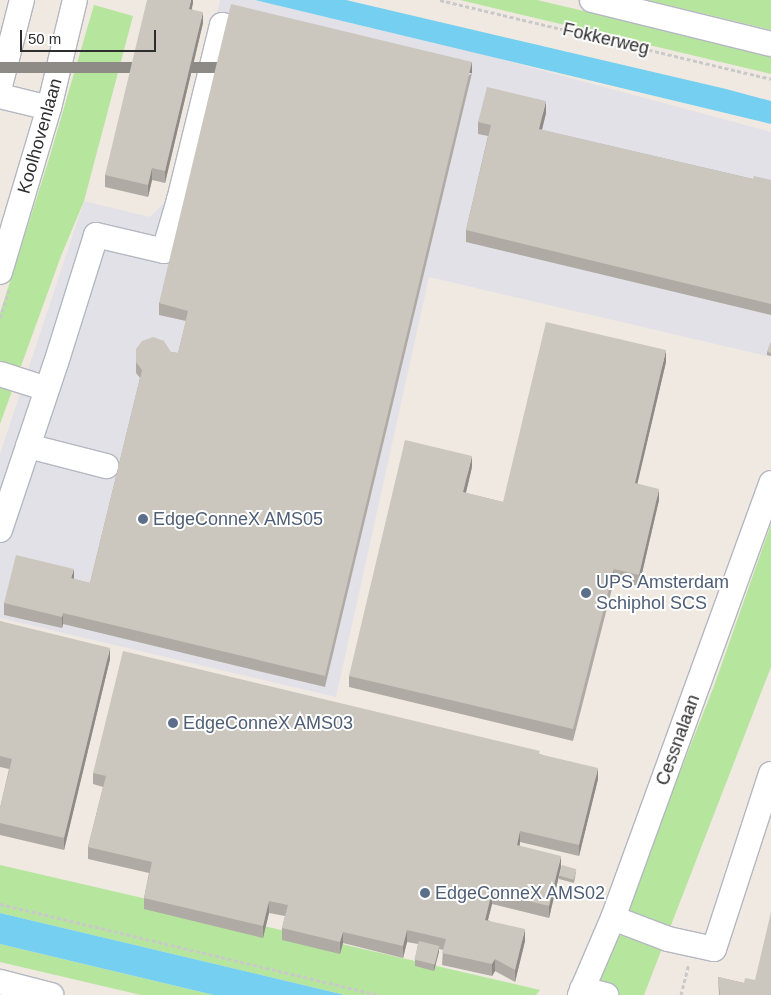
<!DOCTYPE html>
<style>
body{margin:0}
#map{position:relative;width:771px;height:995px;overflow:hidden;background:#efe9e1;font-family:Arial,sans-serif}
div>[style]{position:absolute}
[style*='--x']{left:calc(var(--x)*1px);top:calc(var(--y)*1px);width:calc(var(--w)*1px);rotate:calc(var(--a)*1deg)}
.industrial>*{inset:0;background:#e3e1e8}
.green>*{inset:0;background:#b6e59e}
.water>*{inset:0;background:#75cff0}
.path>*{height:3px;margin-top:-1.5px;transform-origin:0;background:repeating-linear-gradient(90deg,#c9c9c9 0 4px,transparent 0 6.5px)}
.roads{filter:drop-shadow(1px 0 #b4b7c1) drop-shadow(-1px 0 #b4b7c1) drop-shadow(0 1px #b4b7c1) drop-shadow(0 -1px #b4b7c1)}
.minor>*{height:24px;margin:-12px;padding:0 12px;transform-origin:12px;border-radius:12px;background:#fff}
.wall>*{inset:0;background:#afaba4}
.shaded-wall>*{inset:0;background:#8e8b86;transform-origin:0 0}
.building>*{inset:0;background:#cbc7bf;transform-origin:0 0}
.dots>*{width:14px;height:14px;translate:-50% -50%;box-sizing:border-box;border:2px solid #fff;border-radius:50%}
span{translate:-50% -50%;white-space:nowrap;text-align:center;line-height:1.15;-webkit-text-stroke:4px #fff;paint-order:stroke}
.street-label{font-size:18px;color:#2e2e2e}
.service-label{font-size:18px;color:#4e5e75}
.left{translate:0 -50%;text-align:left}
.scale{position:absolute;left:20px;top:30px;width:136px;height:22px;box-sizing:border-box;border:2px solid #2e2e2e;border-top:0;padding-left:6px;font-size:15px;line-height:18px;white-space:nowrap;color:#2e2e2e;-webkit-text-stroke:4px #fff;paint-order:stroke}
</style>
<div id="map">
<div class="industrial">
<div style="clip-path:polygon(220px 0,255px 0,485px 55px,771px 132px,771px 357px,429px 277px,336px 697px,0 618px,0 454px,84px 201px,150px 217px,175px 192px)"></div>
</div>
<div class="green">
<div style="clip-path:polygon(460px 0,537px 0,771px 55px,771px 74px)"></div>
<div style="clip-path:polygon(647px 0,771px 0,771px 30px)"></div>
<div style="clip-path:polygon(94px 5px,133px 16px,84px 201px,61px 256px,0 424px,0 313px,49px 159px)"></div>
<div style="clip-path:polygon(771px 524px,771px 667px,644px 995px,592px 995px,714px 686px)"></div>
<div style="clip-path:polygon(0 865px,540px 990px,536px 995px,345px 995px,0 913px)"></div>
<div style="clip-path:polygon(0 944px,214px 995px,141px 995px,0 962px)"></div>
</div>
<div class="water">
<div style="clip-path:polygon(255px 0,346px 0,726px 89px,771px 101px,771px 124px)"></div>
<div style="clip-path:polygon(0 913px,345px 995px,214px 995px,0 944px)"></div>
</div>
<div class="path">
<div style="--x:440;--y:0;--w:340;--a:13.4"></div>
<div style="--x:0;--y:318;--w:29;--a:-72"></div>
<div style="--x:0;--y:904;--w:390;--a:13.5"></div>
<div style="--x:681;--y:995;--w:32;--a:-76"></div>
</div>
<div class="roads">
<div class="minor">
<div style="--x:592;--y:0;--w:184;--a:13.8"></div>
<div style="--x:0;--y:86;--w:89;--a:-75.7"></div>
<div style="--x:0;--y:96;--w:50;--a:13.8"></div>
<div style="--x:179;--y:200;--w:38;--a:12"></div>
<div style="--x:0;--y:272;--w:171;--a:-73.4"></div>
<div style="--x:49;--y:108;--w:111;--a:-76.5"></div>
<div style="--x:0;--y:374;--w:49;--a:17.7"></div>
<div style="--x:28;--y:446;--w:81;--a:14.4"></div>
<div style="--x:0;--y:530;--w:176;--a:-71.5"></div>
<div style="--x:56;--y:363;--w:134;--a:-72.6"></div>
<div style="--x:96;--y:235;--w:70;--a:13.2"></div>
<div style="--x:164;--y:251;--w:53;--a:-73.6"></div>
<div style="--x:179;--y:200;--w:180;--a:-76.2"></div>
<div style="--x:222;--y:25;--w:35;--a:13"></div>
<div style="--x:613;--y:918;--w:59;--a:20.9"></div>
<div style="--x:668;--y:939;--w:47;--a:12.3"></div>
<div style="--x:714;--y:949;--w:184;--a:-72"></div>
<div style="--x:0;--y:982;--w:53;--a:14.3"></div>
<div style="--x:582;--y:989;--w:25;--a:14"></div>
<div style="--x:580;--y:995;--w:84;--a:-66.8"></div>
<div style="--x:613;--y:918;--w:463;--a:-70"></div>
</div>
</div>
<div class="wall">
<div style="clip-path:polygon(193px 0,192px 9px,203px 23px,165px 183px,152px 180px,148px 197px,105px 187px,105px 175px)"></div>
<div style="clip-path:polygon(472px 73px,325px 687px,63px 624px,62px 628px,4px 615px,4px 603px,74px 579px,90px 583px,140px 378px,136px 373px,136px 349px,171px 352px,178px 353px,186px 321px,159px 315px,159px 303px)"></div>
<div style="clip-path:polygon(546px 113px,542px 130px,753px 179px,771px 180px,771px 315px,466px 242px,466px 230px,488px 136px,478px 134px,478px 122px)"></div>
<div style="clip-path:polygon(771px 343px,771px 356px,767px 355px,767px 352px)"></div>
<div style="clip-path:polygon(666px 362px,637px 483px,659px 500px,639px 586px,614px 581px,573px 741px,349px 687px,349px 676px,472px 467px,466px 493px,503px 502px)"></div>
<div style="clip-path:polygon(0 621px,110px 659px,64px 850px,0 835px,0 808px,9px 769px,0 767px)"></div>
<div style="clip-path:polygon(540px 754px,598px 779px,579px 856px,520px 842px,520px 846px,561px 867px,549px 918px,492px 904px,488px 920px,525px 941px,515px 982px,495px 971px,492px 976px,442px 965px,443px 950px,439px 949px,434px 971px,415px 966px,415px 960px,418px 944px,407px 942px,403px 958px,343px 943px,340px 954px,282px 940px,282px 928px,285px 916px,269px 913px,263px 938px,144px 909px,144px 898px,149px 873px,88px 859px,88px 847px,103px 787px,93px 784px,93px 773px)"></div>
<div style="clip-path:polygon(576px 872px,574px 883px,559px 879px,559px 876px)"></div>
<div style="clip-path:polygon(718px 977px,744px 983px,755px 980px,771px 995px,719px 995px)"></div>
</div>
<div class="shaded-wall">
<div style="clip-path:polygon(191px 0,193px 0,193px 3px,189px 20px,189px 9px)"></div>
<div style="clip-path:polygon(203px 12px,203px 23px,165px 183px,165px 171px)"></div>
<div style="left:472px;top:62px;width:11px;height:631px;rotate:90deg"></div>
<div style="clip-path:polygon(546px 101px,546px 113px,539px 141px,539px 129px)"></div>
<div style="clip-path:polygon(152px 168px,152px 180px,148px 197px,148px 185px)"></div>
<div style="clip-path:polygon(666px 350px,666px 362px,635px 494px,635px 483px)"></div>
<div style="clip-path:polygon(472px 456px,472px 467px,463px 504px,463px 492px)"></div>
<div style="clip-path:polygon(659px 489px,659px 500px,639px 586px,639px 575px)"></div>
<div style="clip-path:polygon(74px 569px,74px 580px,71px 578px)"></div>
<div style="left:614px;top:569px;width:12px;height:165px;rotate:90deg"></div>
<div style="clip-path:polygon(63px 613px,63px 624px,62px 628px,62px 617px)"></div>
<div style="clip-path:polygon(110px 648px,110px 659px,64px 850px,64px 838px)"></div>
<div style="clip-path:polygon(598px 768px,598px 779px,579px 856px,579px 845px)"></div>
<div style="clip-path:polygon(520px 831px,520px 842px,517px 857px,517px 845px)"></div>
<div style="clip-path:polygon(561px 856px,561px 867px,549px 918px,549px 906px)"></div>
<div style="clip-path:polygon(492px 892px,492px 904px,485px 931px,485px 920px)"></div>
<div style="clip-path:polygon(269px 901px,269px 913px,263px 938px,263px 926px)"></div>
<div style="clip-path:polygon(525px 929px,525px 941px,515px 982px,515px 970px)"></div>
<div style="clip-path:polygon(407px 930px,407px 942px,403px 958px,403px 946px)"></div>
<div style="clip-path:polygon(343px 932px,343px 943px,340px 954px,340px 942px)"></div>
<div style="clip-path:polygon(439px 946px,439px 952px,434px 971px,434px 965px)"></div>
<div style="clip-path:polygon(495px 959px,495px 971px,492px 976px,492px 964px)"></div>
</div>
<div class="building">
<div style="clip-path:polygon(147px 0,191px 0,189px 9px,203px 12px,165px 171px,152px 168px,148px 185px,105px 175px)"></div>
<div style="clip-path:polygon(231px 4px,472px 62px,325px 676px,63px 613px,62px 617px,4px 603px,16px 555px,74px 569px,71px 578px,90px 583px,142px 370px,136px 362px,136px 349px,142px 341px,153px 337px,164px 341px,171px 352px,178px 353px,188px 311px,159px 303px)"></div>
<div style="clip-path:polygon(487px 87px,546px 101px,539px 129px,753px 179px,754px 176px,771px 180px,771px 304px,466px 230px,491px 125px,478px 122px)"></div>
<div style="clip-path:polygon(546px 322px,666px 350px,635px 483px,659px 489px,639px 575px,614px 569px,573px 729px,349px 676px,405px 440px,472px 456px,463px 492px,503px 502px)"></div>
<div style="clip-path:polygon(770px 343px,771px 343px,771px 353px,767px 352px)"></div>
<div style="clip-path:polygon(0 621px,110px 648px,64px 838px,0 823px,0 808px,12px 759px,0 756px)"></div>
<div style="clip-path:polygon(123px 651px,540px 751px,539px 754px,598px 768px,579px 845px,520px 831px,517px 845px,561px 856px,549px 906px,492px 892px,485px 920px,525px 929px,515px 970px,495px 959px,492px 964px,442px 953px,446px 939px,407px 930px,403px 946px,343px 932px,340px 942px,282px 928px,288px 905px,269px 901px,263px 926px,144px 898px,152px 862px,88px 847px,106px 776px,93px 773px)"></div>
<div style="left:562px;top:865px;width:15px;height:11px;rotate:16deg"></div>
<div style="clip-path:polygon(771px 912px,771px 995px,720px 995px,718px 977px,744px 983px,745px 978px,755px 980px)"></div>
<div style="left:419px;top:941px;width:21px;height:19px;rotate:14deg"></div>
</div>
<div class="dots">
<div style="left:143px;top:519px;background:#5c6f8a"></div>
<div style="left:586px;top:593px;background:#5c6f8a"></div>
<div style="left:173px;top:723px;background:#5c6f8a"></div>
<div style="left:425px;top:893px;background:#5c6f8a"></div>
</div>
<div class="street-label">
<span style="left:606px;top:39px;rotate:13deg">Fokkerweg</span>
<span style="left:40px;top:136px;rotate:-74deg">Koolhovenlaan</span>
<span style="left:678px;top:740px;rotate:-70deg">Cessnalaan</span>
</div>
<div class="service-label">
<span class="left" style="left:153px;top:519px">EdgeConneX AMS05</span>
<span class="left" style="left:596px;top:593px">UPS Amsterdam<br>Schiphol SCS</span>
<span class="left" style="left:183px;top:723px">EdgeConneX AMS03</span>
<span class="left" style="left:435px;top:893px">EdgeConneX AMS02</span>
</div>
<div class="scale">50 m</div>
</div>
